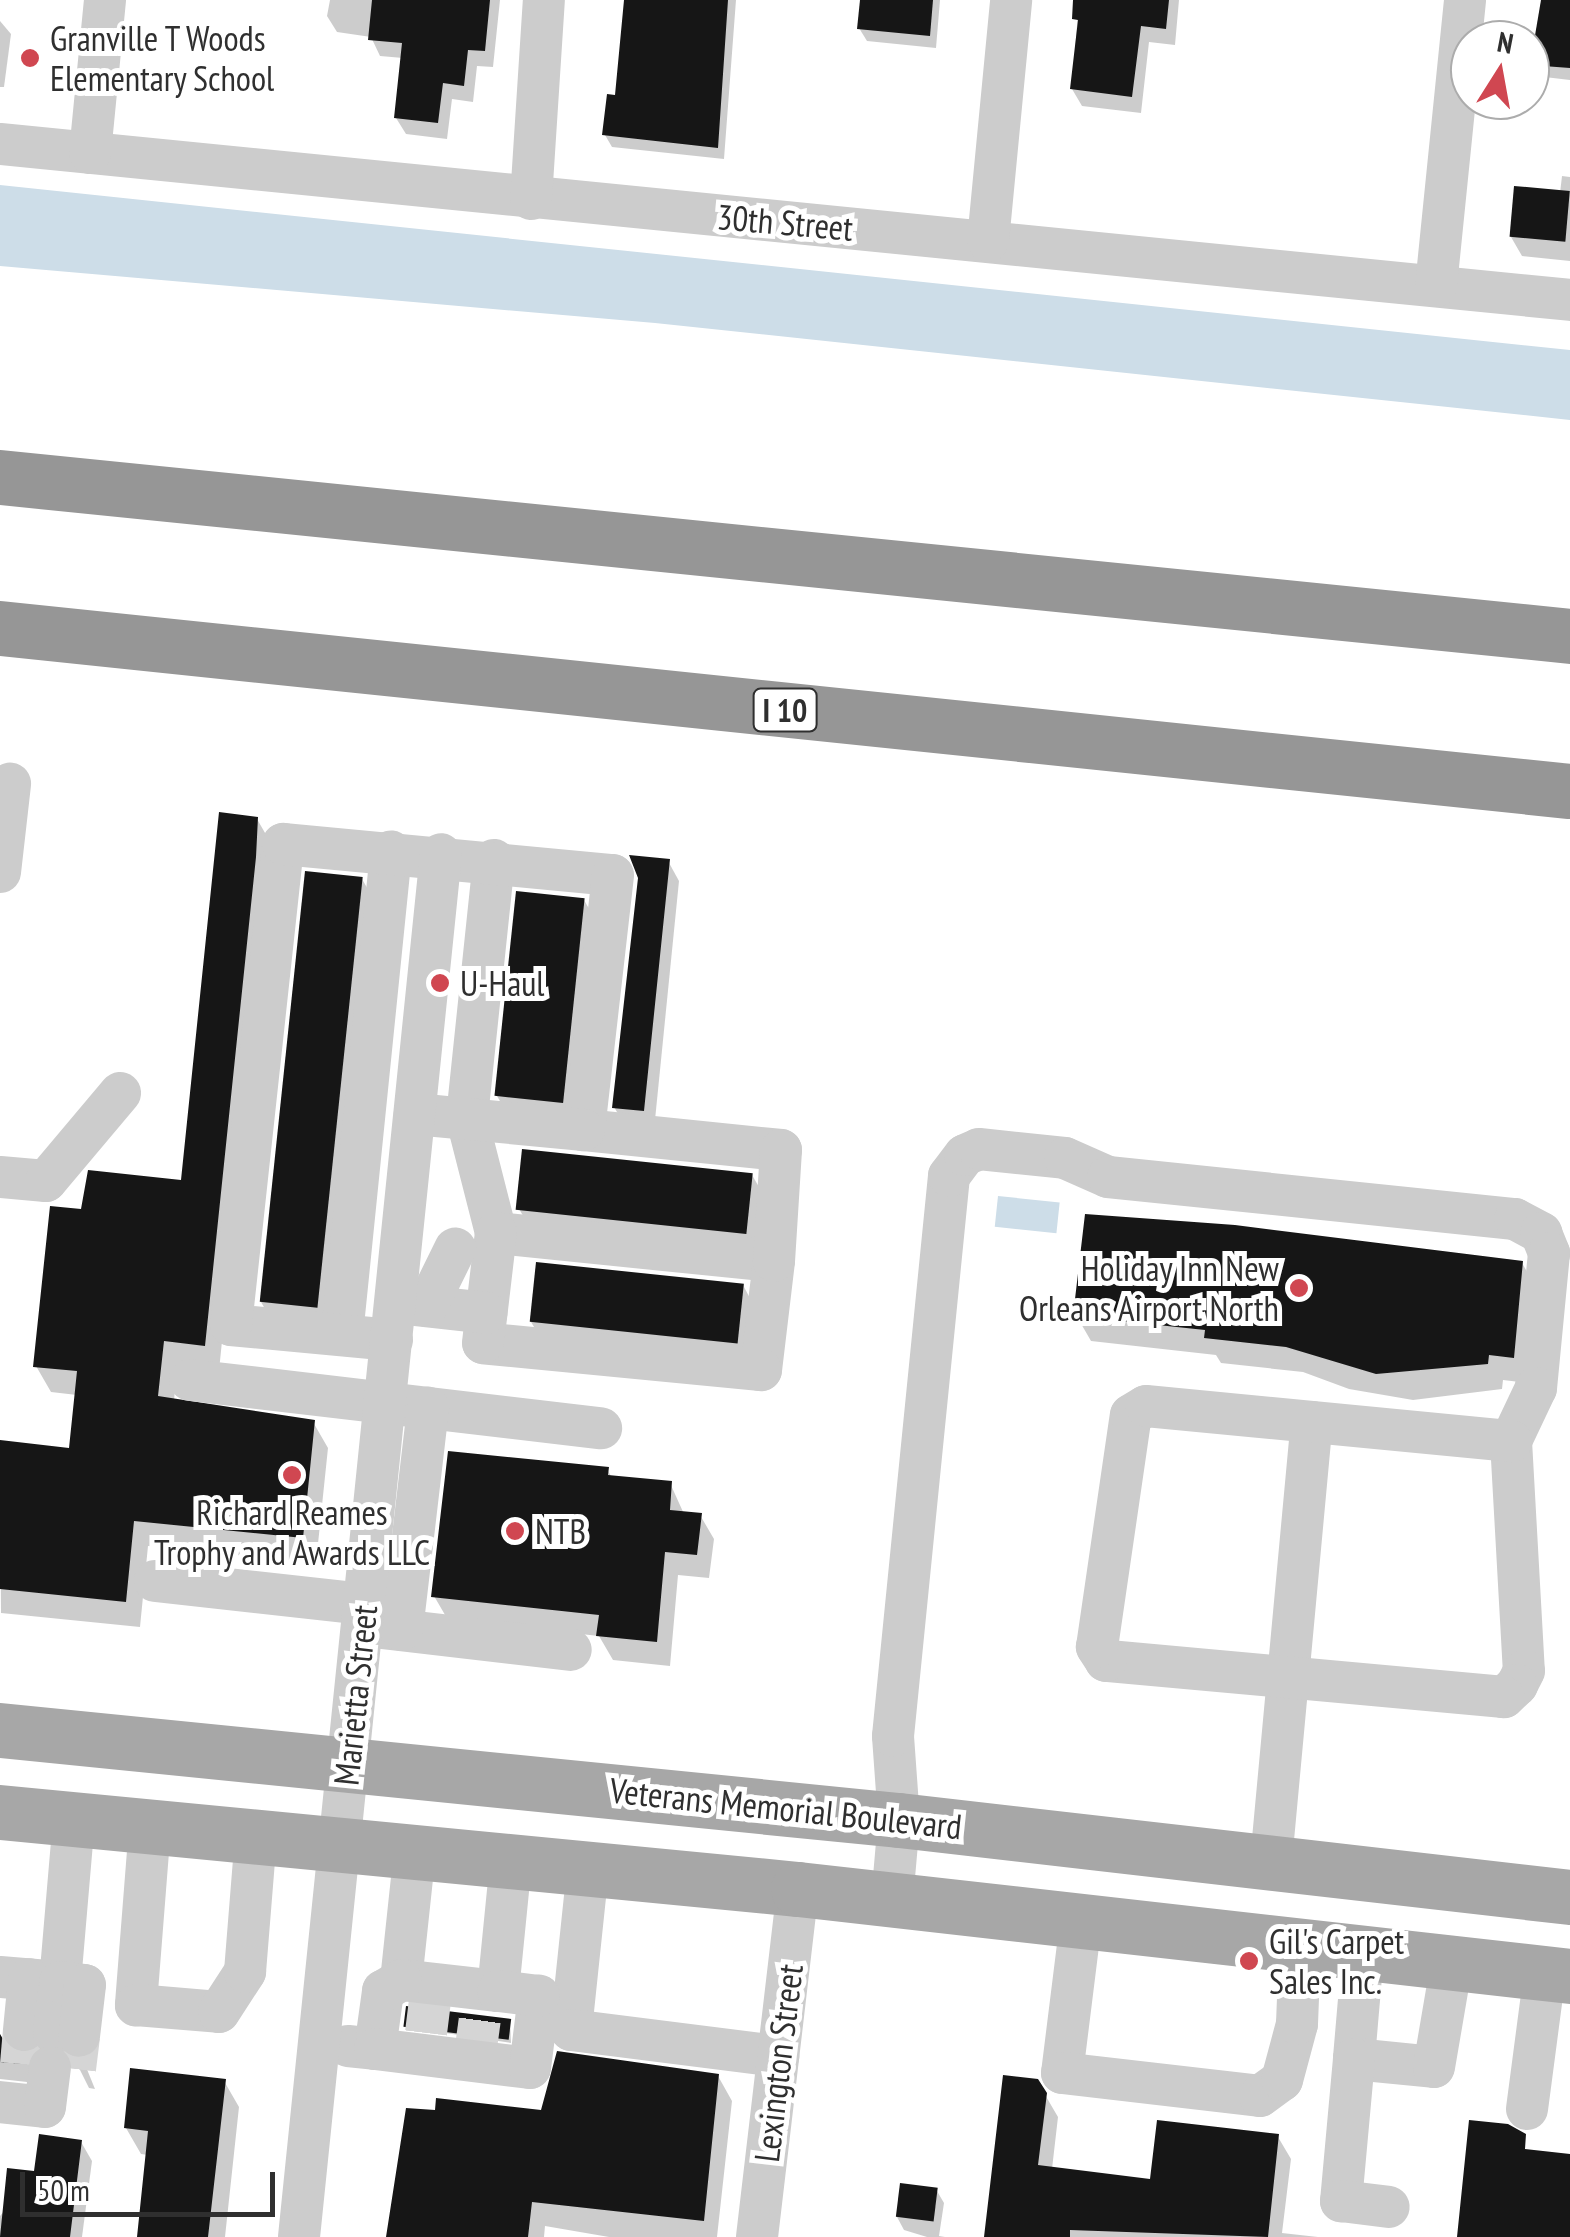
<!DOCTYPE html>
<style>
body{margin:0}
#map{position:relative;width:1570px;height:2237px;overflow:hidden;background:#fff;font-family:"PT Sans Narrow",sans-serif}
div>[style]{position:absolute}
[style*='--x']{left:calc(var(--x)*1px);top:calc(var(--y)*1px);width:calc(var(--w)*1px);rotate:calc(var(--a)*1deg)}
.water>*{inset:0;background:#cddde8;transform-origin:0 0}
.shadow>*{inset:0;background:#0003}
.building>*{inset:0;background:#161616;transform-origin:0 0}
.minor-tunnel>*{height:42px;margin-top:-21px;transform-origin:0;background:repeating-linear-gradient(90deg,#d5d5d5 0 42px,transparent 0 63px)}
.minor>*{height:42px;margin:-21px;padding:0 21px;transform-origin:21px;border-radius:21px;background:#ccc}
.major>*{height:55px;margin:-27.5px;padding:0 27.5px;transform-origin:27.5px;border-radius:27.5px;background:#a7a7a7}
.highway>*{height:55px;margin:-27.5px;padding:0 27.5px;transform-origin:27.5px;border-radius:27.5px;background:#969696}
.dots>*{width:28px;height:28px;translate:-50% -50%;box-sizing:border-box;border:5px solid #fff;border-radius:50%}
span{translate:-50% -50%;white-space:nowrap;text-align:center;line-height:1.15;-webkit-text-stroke:10px #fff;paint-order:stroke}
.shield-label span{padding:2px 8px;background:#fff;border:2px solid;border-radius:8px;-webkit-text-stroke-width:0}
.shield-label{font-size:32px;color:#2f2f2f;font-weight:700}
.poi-label{font-size:35px;color:#2f2f2f}
.left{translate:0 -50%;text-align:left}
.right{translate:-100% -50%;text-align:right}
.street-label{font-size:35px;color:#2f2f2f}
.north{position:absolute;left:1450px;top:20px;width:100px;height:100px;box-sizing:border-box;background:#fff;border:2px solid #acacac;border-radius:50%;rotate:11deg;font-size:28px;font-weight:700;line-height:40px;text-align:center;color:#2f2f2f}
.north::after{content:'';display:block;margin:auto;width:35px;height:45px;background:#d04751;clip-path:polygon(50% 0,100% 100%,50% 72%,0 100%)}
.scale{position:absolute;left:20px;top:2172px;width:255px;height:45px;box-sizing:border-box;border:5px solid #2f2f2f;border-top:0;padding-left:12px;font-size:30px;line-height:35px;white-space:nowrap;color:#2f2f2f;-webkit-text-stroke:8px #fff;paint-order:stroke}
</style>
<div id="map">
<div class="water">
<div style="clip-path:polygon(0 185px,1570px 350px,1570px 420px,655px 323px,0 266px)"></div>
<div style="left:998px;top:1196px;width:62px;height:31px;rotate:6deg"></div>
</div>
<div class="shadow">
<div style="clip-path:polygon(330px 0,500px 0,493px 67px,477px 66px,473px 102px,452px 99px,447px 139px,406px 134px,396px 118px,403px 58px,380px 56px,371px 37px,337px 32px,327px 16px)"></div>
<div style="clip-path:polygon(627px 0,736px 0,724px 159px,612px 147px,605px 135px,617px 98px)"></div>
<div style="clip-path:polygon(862px 0,940px 0,936px 48px,867px 41px,859px 28px)"></div>
<div style="clip-path:polygon(1079px 0,1179px 0,1175px 45px,1149px 42px,1141px 113px,1082px 106px,1072px 89px)"></div>
<div style="clip-path:polygon(1543px 0,1570px 0,1570px 80px,1536px 76px,1530px 65px)"></div>
<div style="clip-path:polygon(0 21px,11px 34px,4px 87px,0 87px)"></div>
<div style="clip-path:polygon(1562px 176px,1570px 177px,1570px 261px,1522px 256px,1511px 237px,1560px 193px)"></div>
<div style="clip-path:polygon(257px 819px,272px 845px,219px 1371px,177px 1366px,174px 1401px,313px 1422px,328px 1448px,316px 1563px,148px 1546px,140px 1627px,1px 1613px,0 1457px,71px 1451px,77px 1395px,51px 1392px,36px 1366px,83px 1212px,183px 1183px)"></div>
<div style="clip-path:polygon(668px 861px,679px 881px,654px 1130px,626px 1127px,614px 1107px)"></div>
<div style="clip-path:polygon(362px 879px,377px 905px,333px 1333px,276px 1328px,261px 1302px)"></div>
<div style="clip-path:polygon(584px 900px,599px 926px,576px 1128px,512px 1122px,497px 1096px)"></div>
<div style="clip-path:polygon(752px 1175px,767px 1201px,762px 1258px,533px 1233px,518px 1207px)"></div>
<div style="clip-path:polygon(1522px 1263px,1537px 1289px,1528px 1383px,1503px 1380px,1502px 1389px,1413px 1400px,1349px 1389px,1303px 1372px,1221px 1363px,1216px 1355px,1091px 1341px,1076px 1315px)"></div>
<div style="clip-path:polygon(743px 1285px,753px 1304px,747px 1360px,542px 1340px,531px 1322px)"></div>
<div style="clip-path:polygon(607px 1469px,612px 1478px,670px 1483px,684px 1514px,700px 1515px,714px 1539px,709px 1578px,678px 1575px,670px 1666px,613px 1660px,599px 1636px,448px 1620px,434px 1596px)"></div>
<div style="clip-path:polygon(510px 2020px,511px 2043px,406px 2027px)"></div>
<div style="clip-path:polygon(0 2034px,10px 2053px,28px 2056px,39px 2075px,36px 2083px,0 2079px)"></div>
<div style="clip-path:polygon(76px 2062px,84px 2062px,95px 2089px,89px 2088px)"></div>
<div style="clip-path:polygon(718px 2076px,732px 2101px,717px 2237px,609px 2237px,545px 2226px,544px 2237px,392px 2237px,543px 2113px)"></div>
<div style="clip-path:polygon(224px 2081px,239px 2107px,225px 2237px,140px 2237px,148px 2155px,141px 2154px,126px 2128px)"></div>
<div style="clip-path:polygon(1037px 2081px,1058px 2117px,1052px 2169px,1152px 2181px,1278px 2137px,1291px 2159px,1282px 2233px,1318px 2237px,987px 2237px)"></div>
<div style="clip-path:polygon(81px 2142px,92px 2161px,82px 2237px,0 2237px,0 2216px,36px 2174px)"></div>
<div style="clip-path:polygon(937px 2191px,944px 2203px,939px 2236px,945px 2237px,927px 2237px,904px 2230px,897px 2217px)"></div>
</div>
<div class="building">
<div style="clip-path:polygon(372px 0,490px 0,485px 51px,468px 50px,464px 86px,443px 83px,438px 123px,394px 118px,402px 43px,368px 40px)"></div>
<div style="clip-path:polygon(624px 0,728px 0,718px 148px,602px 135px,607px 94px,615px 95px)"></div>
<div style="clip-path:polygon(860px 0,933px 0,930px 36px,857px 29px)"></div>
<div style="clip-path:polygon(1073px 0,1169px 0,1166px 29px,1141px 26px,1132px 97px,1070px 89px,1078px 20px,1072px 19px)"></div>
<div style="clip-path:polygon(1541px 0,1570px 0,1570px 68px,1530px 65px)"></div>
<div style="left:1514px;top:186px;width:56px;height:51px;rotate:5deg"></div>
<div style="clip-path:polygon(219px 812px,258px 817px,256px 857px,205px 1346px,164px 1341px,158px 1396px,315px 1420px,303px 1538px,134px 1521px,126px 1602px,0 1589px,0 1440px,69px 1448px,77px 1371px,33px 1367px,50px 1206px,81px 1209px,88px 1170px,181px 1180px)"></div>
<div style="clip-path:polygon(629px 855px,670px 859px,644px 1111px,612px 1108px,638px 878px)"></div>
<div style="left:305px;top:871px;width:58px;height:433px;rotate:6deg"></div>
<div style="left:516px;top:891px;width:69px;height:206px;rotate:6deg"></div>
<div style="left:522px;top:1149px;width:232px;height:61px;rotate:6deg"></div>
<div style="clip-path:polygon(1085px 1214px,1235px 1225px,1523px 1261px,1514px 1358px,1489px 1355px,1488px 1364px,1376px 1374px,1286px 1347px,1204px 1338px,1205px 1330px,1073px 1316px)"></div>
<div style="left:536px;top:1262px;width:209px;height:60px;rotate:6deg"></div>
<div style="clip-path:polygon(448px 1451px,609px 1467px,608px 1475px,672px 1481px,670px 1510px,702px 1513px,697px 1555px,665px 1552px,657px 1642px,596px 1636px,599px 1615px,431px 1597px)"></div>
<div style="left:406px;top:2006px;width:106px;height:21px;rotate:7deg"></div>
<div style="clip-path:polygon(0 2034px,10px 2051px,29px 2054px,25px 2064px,0 2062px)"></div>
<div style="clip-path:polygon(557px 2051px,719px 2074px,704px 2221px,532px 2202px,528px 2237px,386px 2237px,406px 2108px,435px 2110px,436px 2098px,541px 2110px)"></div>
<div style="clip-path:polygon(130px 2068px,226px 2079px,208px 2237px,137px 2237px,148px 2131px,124px 2128px)"></div>
<div style="clip-path:polygon(1003px 2075px,1038px 2079px,1047px 2093px,1038px 2165px,1150px 2179px,1157px 2120px,1279px 2134px,1268px 2237px,1070px 2230px,1070px 2237px,984px 2237px)"></div>
<div style="clip-path:polygon(1469px 2120px,1508px 2124px,1526px 2134px,1525px 2149px,1570px 2154px,1570px 2237px,1457px 2237px)"></div>
<div style="clip-path:polygon(39px 2134px,82px 2140px,70px 2237px,0 2237px,7px 2168px,34px 2171px)"></div>
<div style="left:900px;top:2183px;width:38px;height:34px;rotate:7deg"></div>
</div>
<div class="minor-tunnel">
<div style="--x:426;--y:2033;--w:38;--a:-83"></div>
<div style="--x:474;--y:2062;--w:74;--a:-82.2"></div>
<div style="--x:21;--y:2064;--w:34;--a:-85"></div>
<div style="--x:75;--y:2069;--w:33;--a:-83"></div>
</div>
<div class="minor">
<div style="--x:0;--y:144;--w:1578;--a:5.67"></div>
<div style="--x:90;--y:153;--w:154;--a:-84.4"></div>
<div style="--x:531;--y:199;--w:199;--a:-86.3"></div>
<div style="--x:988;--y:241;--w:242;--a:-84.5"></div>
<div style="--x:1436;--y:286;--w:287;--a:-84.2"></div>
<div style="--x:494;--y:860;--w:260;--a:96"></div>
<div style="--x:467;--y:1119;--w:118;--a:75.7"></div>
<div style="--x:496;--y:1233;--w:279;--a:5.8"></div>
<div style="--x:774;--y:1261;--w:110;--a:96.8"></div>
<div style="--x:761;--y:1370;--w:279;--a:-174.5"></div>
<div style="--x:483;--y:1343;--w:111;--a:-83.3"></div>
<div style="--x:0;--y:872;--w:89;--a:-83.5"></div>
<div style="--x:584;--y:1130;--w:198;--a:5.8"></div>
<div style="--x:781;--y:1150;--w:111;--a:93.6"></div>
<div style="--x:0;--y:1177;--w:46;--a:5"></div>
<div style="--x:46;--y:1181;--w:115;--a:-49.9"></div>
<div style="--x:396;--y:1303;--w:91;--a:6.3"></div>
<div style="--x:427;--y:1306;--w:64;--a:-63.8"></div>
<div style="--x:342;--y:1335;--w:486;--a:-84.2"></div>
<div style="--x:392;--y:1340;--w:162;--a:-174.7"></div>
<div style="--x:231;--y:1325;--w:484;--a:-83.8"></div>
<div style="--x:283;--y:844;--w:331;--a:5.4"></div>
<div style="--x:613;--y:875;--w:257;--a:96.5"></div>
<div style="--x:584;--y:1130;--w:170;--a:-174.6"></div>
<div style="--x:190;--y:1380;--w:414;--a:6.7"></div>
<div style="--x:155;--y:1581;--w:211;--a:6.3"></div>
<div style="--x:373;--y:1627;--w:199;--a:6.6"></div>
<div style="--x:402;--y:1630;--w:224;--a:-83.3"></div>
<div style="--x:150;--y:1826;--w:180;--a:94.5"></div>
<div style="--x:136;--y:2005;--w:83;--a:4.8"></div>
<div style="--x:219;--y:2012;--w:48;--a:-57"></div>
<div style="--x:245;--y:1972;--w:137;--a:-85.4"></div>
<div style="--x:415;--y:1850;--w:131;--a:96.1"></div>
<div style="--x:401;--y:1980;--w:98;--a:6.5"></div>
<div style="--x:498;--y:1991;--w:132;--a:-84.3"></div>
<div style="--x:1271;--y:1861;--w:441;--a:-84.7"></div>
<div style="--x:588;--y:1868;--w:163;--a:96"></div>
<div style="--x:571;--y:2030;--w:209;--a:7.2"></div>
<div style="--x:892;--y:1900;--w:80;--a:-85"></div>
<div style="--x:899;--y:1820;--w:84;--a:-94.1"></div>
<div style="--x:893;--y:1736;--w:563;--a:-84.29"></div>
<div style="--x:949;--y:1176;--w:26;--a:-53"></div>
<div style="--x:965;--y:1155;--w:15;--a:-23"></div>
<div style="--x:979;--y:1149;--w:86;--a:6"></div>
<div style="--x:1065;--y:1158;--w:47;--a:23.8"></div>
<div style="--x:1108;--y:1177;--w:409;--a:5.9"></div>
<div style="--x:1515;--y:1219;--w:30;--a:28"></div>
<div style="--x:1541;--y:1233;--w:22;--a:68"></div>
<div style="--x:1549;--y:1253;--w:136;--a:95.5"></div>
<div style="--x:1536;--y:1388;--w:59;--a:115.3"></div>
<div style="--x:1511;--y:1441;--w:230;--a:86.8"></div>
<div style="--x:1524;--y:1671;--w:16;--a:117"></div>
<div style="--x:1517;--y:1685;--w:18;--a:137"></div>
<div style="--x:1504;--y:1697;--w:400;--a:-174.8"></div>
<div style="--x:1106;--y:1661;--w:17;--a:-123"></div>
<div style="--x:1097;--y:1647;--w:234;--a:-81.7"></div>
<div style="--x:1131;--y:1415;--w:17;--a:-31"></div>
<div style="--x:1146;--y:1406;--w:367;--a:5.5"></div>
<div style="--x:1081;--y:1921;--w:153;--a:97.1"></div>
<div style="--x:1062;--y:2073;--w:199;--a:6.6"></div>
<div style="--x:1260;--y:2096;--w:27;--a:-36"></div>
<div style="--x:1282;--y:2080;--w:58;--a:-75"></div>
<div style="--x:1297;--y:2024;--w:78;--a:-87.8"></div>
<div style="--x:1363;--y:1953;--w:106;--a:94.9"></div>
<div style="--x:1354;--y:2059;--w:80;--a:5.7"></div>
<div style="--x:1434;--y:2067;--w:107;--a:-80.3"></div>
<div style="--x:0;--y:1977;--w:60;--a:4.8"></div>
<div style="--x:60;--y:1982;--w:165;--a:-85.1"></div>
<div style="--x:24;--y:2030;--w:51;--a:-84.4"></div>
<div style="--x:54;--y:2033;--w:51;--a:-83.3"></div>
<div style="--x:60;--y:1982;--w:25;--a:7"></div>
<div style="--x:85;--y:1985;--w:51;--a:96.7"></div>
<div style="--x:348;--y:2046;--w:27;--a:6"></div>
<div style="--x:375;--y:2049;--w:59;--a:-82.1"></div>
<div style="--x:383;--y:1991;--w:21;--a:-31"></div>
<div style="--x:375;--y:2049;--w:156;--a:7"></div>
<div style="--x:530;--y:2068;--w:73;--a:-82.9"></div>
<div style="--x:539;--y:1996;--w:41;--a:-173"></div>
<div style="--x:1354;--y:2059;--w:143;--a:95.2"></div>
<div style="--x:1341;--y:2201;--w:48;--a:7.1"></div>
<div style="--x:0;--y:2102;--w:45;--a:6.3"></div>
<div style="--x:45;--y:2107;--w:40;--a:-82.9"></div>
<div style="--x:1527;--y:2109;--w:137;--a:-82.5"></div>
<div style="--x:299;--y:2237;--w:1390;--a:-84.14"></div>
<div style="--x:757;--y:2237;--w:350;--a:-83.3"></div>
</div>
<div class="major">
<div style="--x:0;--y:1730;--w:903;--a:5.72"></div>
<div style="--x:899;--y:1820;--w:675;--a:6.55"></div>
<div style="--x:0;--y:1812;--w:802;--a:5.51"></div>
<div style="--x:798;--y:1889;--w:777;--a:6.43"></div>
</div>
<div class="highway">
<div style="--x:0;--y:477;--w:1578;--a:5.78"></div>
<div style="--x:0;--y:628;--w:1578;--a:5.93"></div>
</div>
<div class="dots">
<div style="left:30px;top:58px;background:#d04751"></div>
<div style="left:440px;top:983px;background:#d04751"></div>
<div style="left:1299px;top:1288px;background:#d04751"></div>
<div style="left:292px;top:1475px;background:#d04751"></div>
<div style="left:515px;top:1531px;background:#d04751"></div>
<div style="left:1249px;top:1961px;background:#d04751"></div>
</div>
<div class="shield-label">
<span style="left:785px;top:710px">I 10</span>
</div>
<div class="poi-label">
<span class="left" style="left:50px;top:58px">Granville T Woods<br>Elementary School</span>
<span class="left" style="left:460px;top:983px">U-Haul</span>
<span class="right" style="left:1279px;top:1288px">Holiday Inn New<br>Orleans Airport North</span>
<span style="left:292px;top:1532px">Richard Reames<br>Trophy and Awards LLC</span>
<span class="left" style="left:535px;top:1531px">NTB</span>
<span class="left" style="left:1269px;top:1961px">Gil's Carpet<br>Sales Inc.</span>
</div>
<div class="street-label">
<span style="left:785px;top:222px;rotate:5deg">30th Street</span>
<span style="left:355px;top:1695px;rotate:-84deg">Marietta Street</span>
<span style="left:786px;top:1808px;rotate:6deg">Veterans Memorial Boulevard</span>
<span style="left:778px;top:2063px;rotate:-83deg">Lexington Street</span>
</div>
<div class="north">N</div>
<div class="scale">50 m</div>
</div>
